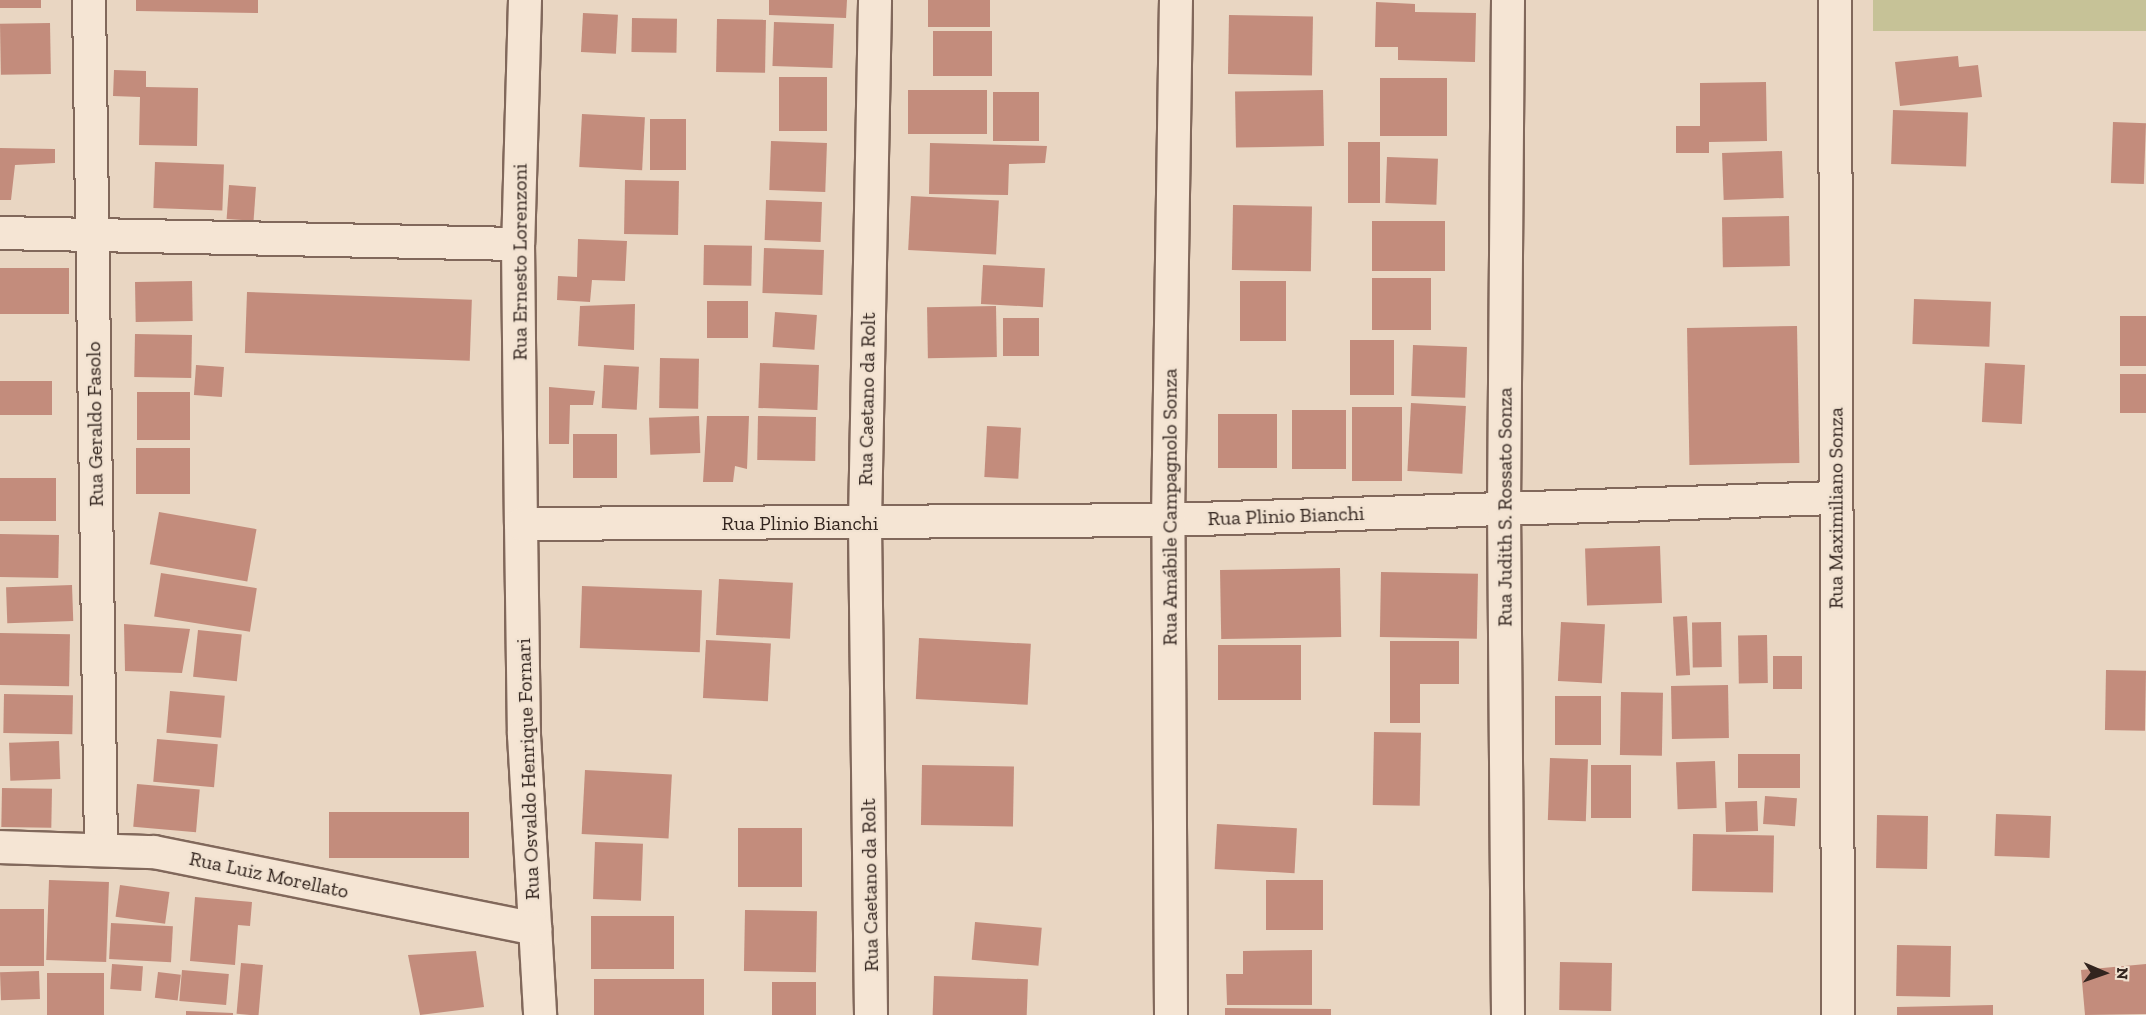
<!DOCTYPE html>
<meta charset="utf-8">
<style>
body{margin:0}
#map{position:relative;width:2146px;height:1015px;overflow:hidden;background:#e9d6c2;font-family:"Zilla Slab",serif}
div>[style]{position:absolute}
[style*='--x']{left:calc(var(--x)*1px);top:calc(var(--y)*1px);width:calc(var(--w)*1px);rotate:calc(var(--a)*1deg)}
.green>*{inset:0;background:#c6c297;transform-origin:0 0}
.building>*{inset:0;background:#c38c7c;transform-origin:0 0}
.roads{filter:drop-shadow(2px 0 #81685b) drop-shadow(-2px 0 #81685b) drop-shadow(0 2px #81685b) drop-shadow(0 -2px #81685b)}
.minor>*{height:32px;margin:-16px;padding:0 16px;transform-origin:16px;border-radius:16px;background:#f5e5d4}
span{translate:-50% -50%;white-space:nowrap;text-align:center;line-height:1.15;-webkit-text-stroke:4.5px #f1e2d1;paint-order:stroke}
.street-label{font-size:20px;color:#32241e}
.north{position:absolute;left:2074px;top:943px;width:60px;height:60px;-webkit-text-stroke:4px #f1e2d1;paint-order:stroke;rotate:92deg;font-size:16px;font-weight:700;line-height:24px;text-align:center;color:#32241e}
.north::after{content:'';display:block;margin:auto;width:21px;height:27px;background:#32241e;clip-path:polygon(50% 0,100% 100%,50% 72%,0 100%)}
</style>
<div id="map">
<div class="green">
<div style="left:1873px;top:0;width:273px;height:31px"></div>
</div>
<div class="building">
<div style="left:0;top:0;width:41px;height:8px"></div>
<div style="clip-path:polygon(136px 0,258px 0,258px 13px,136px 11px)"></div>
<div style="clip-path:polygon(769px 0,847px 0,846px 18px,769px 15px)"></div>
<div style="left:928px;top:0;width:62px;height:27px"></div>
<div style="clip-path:polygon(1376px 2px,1415px 4px,1415px 12px,1476px 13px,1475px 62px,1398px 60px,1398px 47px,1375px 47px)"></div>
<div style="left:583px;top:13px;width:35px;height:39px;rotate:3deg"></div>
<div style="left:1229px;top:15px;width:84px;height:59px;rotate:1deg"></div>
<div style="left:632px;top:18px;width:45px;height:34px;rotate:1deg"></div>
<div style="left:717px;top:19px;width:49px;height:53px;rotate:1deg"></div>
<div style="left:774px;top:22px;width:60px;height:44px;rotate:2deg"></div>
<div style="left:50px;top:23px;width:51px;height:50px;rotate:89deg"></div>
<div style="left:933px;top:31px;width:59px;height:45px"></div>
<div style="clip-path:polygon(1958px 56px,1959px 67px,1978px 65px,1982px 97px,1900px 106px,1895px 62px)"></div>
<div style="clip-path:polygon(114px 70px,146px 71px,146px 87px,198px 88px,197px 146px,139px 145px,140px 97px,113px 96px)"></div>
<div style="left:779px;top:77px;width:48px;height:54px"></div>
<div style="left:1380px;top:78px;width:67px;height:58px"></div>
<div style="clip-path:polygon(1766px 82px,1767px 141px,1709px 142px,1709px 153px,1676px 153px,1676px 126px,1700px 126px,1700px 83px)"></div>
<div style="left:908px;top:90px;width:79px;height:44px"></div>
<div style="left:1323px;top:90px;width:56px;height:88px;rotate:89deg"></div>
<div style="left:993px;top:92px;width:46px;height:49px"></div>
<div style="left:1893px;top:110px;width:75px;height:54px;rotate:2deg"></div>
<div style="left:582px;top:114px;width:63px;height:53px;rotate:3deg"></div>
<div style="left:650px;top:119px;width:36px;height:51px"></div>
<div style="left:2113px;top:122px;width:33px;height:61px;rotate:2deg"></div>
<div style="left:771px;top:141px;width:56px;height:49px;rotate:2deg"></div>
<div style="left:1348px;top:142px;width:32px;height:61px"></div>
<div style="clip-path:polygon(930px 143px,1047px 146px,1045px 163px,1009px 164px,1008px 195px,929px 194px)"></div>
<div style="clip-path:polygon(0 148px,55px 149px,55px 163px,15px 165px,11px 200px,0 200px)"></div>
<div style="left:1782px;top:151px;width:47px;height:60px;rotate:88deg"></div>
<div style="left:1387px;top:157px;width:51px;height:46px;rotate:2deg"></div>
<div style="left:155px;top:162px;width:69px;height:46px;rotate:2deg"></div>
<div style="left:625px;top:180px;width:54px;height:54px;rotate:1deg"></div>
<div style="left:229px;top:185px;width:27px;height:34px;rotate:4deg"></div>
<div style="left:911px;top:196px;width:88px;height:54px;rotate:3deg"></div>
<div style="left:766px;top:200px;width:56px;height:40px;rotate:2deg"></div>
<div style="left:1233px;top:205px;width:79px;height:65px;rotate:1deg"></div>
<div style="left:1789px;top:216px;width:50px;height:67px;rotate:89deg"></div>
<div style="left:1372px;top:221px;width:73px;height:50px"></div>
<div style="clip-path:polygon(578px 239px,627px 241px,625px 281px,592px 280px,590px 302px,557px 300px,558px 276px,577px 277px)"></div>
<div style="left:704px;top:245px;width:48px;height:40px;rotate:1deg"></div>
<div style="left:764px;top:248px;width:60px;height:45px;rotate:2deg"></div>
<div style="left:983px;top:265px;width:62px;height:39px;rotate:3deg"></div>
<div style="left:69px;top:268px;width:46px;height:69px;rotate:90deg"></div>
<div style="left:1372px;top:278px;width:59px;height:52px"></div>
<div style="left:192px;top:281px;width:40px;height:57px;rotate:89deg"></div>
<div style="left:1240px;top:281px;width:46px;height:60px"></div>
<div style="left:247px;top:292px;width:225px;height:61px;rotate:2deg"></div>
<div style="left:1914px;top:299px;width:77px;height:45px;rotate:2deg"></div>
<div style="left:707px;top:301px;width:41px;height:37px"></div>
<div style="clip-path:polygon(635px 304px,634px 350px,578px 346px,580px 306px)"></div>
<div style="left:996px;top:306px;width:51px;height:69px;rotate:89deg"></div>
<div style="left:775px;top:312px;width:42px;height:35px;rotate:4deg"></div>
<div style="left:2120px;top:316px;width:26px;height:50px"></div>
<div style="left:1003px;top:318px;width:36px;height:38px"></div>
<div style="left:1797px;top:326px;width:137px;height:110px;rotate:89deg"></div>
<div style="left:135px;top:334px;width:57px;height:43px;rotate:1deg"></div>
<div style="left:1394px;top:340px;width:55px;height:44px;rotate:90deg"></div>
<div style="left:1413px;top:345px;width:54px;height:51px;rotate:2deg"></div>
<div style="left:660px;top:358px;width:39px;height:50px;rotate:1deg"></div>
<div style="left:760px;top:363px;width:59px;height:45px;rotate:2deg"></div>
<div style="left:1985px;top:363px;width:40px;height:59px;rotate:3deg"></div>
<div style="left:196px;top:365px;width:28px;height:30px;rotate:4deg"></div>
<div style="left:604px;top:365px;width:35px;height:43px;rotate:3deg"></div>
<div style="left:2120px;top:374px;width:26px;height:39px"></div>
<div style="left:52px;top:381px;width:34px;height:52px;rotate:90deg"></div>
<div style="clip-path:polygon(549px 387px,595px 391px,593px 405px,570px 405px,569px 444px,549px 444px)"></div>
<div style="left:190px;top:392px;width:48px;height:53px;rotate:90deg"></div>
<div style="left:1411px;top:403px;width:55px;height:68px;rotate:3deg"></div>
<div style="left:1402px;top:407px;width:74px;height:50px;rotate:90deg"></div>
<div style="left:1292px;top:410px;width:54px;height:59px"></div>
<div style="left:1218px;top:414px;width:59px;height:54px"></div>
<div style="left:699px;top:416px;width:37px;height:50px;rotate:88deg"></div>
<div style="clip-path:polygon(707px 416px,749px 416px,747px 469px,735px 466px,733px 482px,703px 482px)"></div>
<div style="left:758px;top:416px;width:58px;height:44px;rotate:1deg"></div>
<div style="left:987px;top:426px;width:34px;height:51px;rotate:3deg"></div>
<div style="left:573px;top:434px;width:44px;height:44px"></div>
<div style="left:190px;top:448px;width:46px;height:54px;rotate:90deg"></div>
<div style="left:0;top:478px;width:56px;height:43px"></div>
<div style="left:159px;top:512px;width:99px;height:53px;rotate:10deg"></div>
<div style="left:0;top:534px;width:59px;height:43px;rotate:1deg"></div>
<div style="left:1660px;top:546px;width:57px;height:75px;rotate:88deg"></div>
<div style="left:1340px;top:568px;width:69px;height:120px;rotate:89deg"></div>
<div style="left:1381px;top:572px;width:97px;height:65px;rotate:1deg"></div>
<div style="left:161px;top:573px;width:97px;height:44px;rotate:9deg"></div>
<div style="left:719px;top:579px;width:74px;height:56px;rotate:3deg"></div>
<div style="left:72px;top:585px;width:36px;height:66px;rotate:88deg"></div>
<div style="left:582px;top:586px;width:120px;height:62px;rotate:2deg"></div>
<div style="left:1687px;top:616px;width:59px;height:14px;rotate:87deg"></div>
<div style="left:1561px;top:622px;width:44px;height:59px;rotate:3deg"></div>
<div style="left:1721px;top:622px;width:45px;height:29px;rotate:89deg"></div>
<div style="clip-path:polygon(124px 624px,190px 629px,182px 673px,125px 671px)"></div>
<div style="left:198px;top:630px;width:44px;height:47px;rotate:6deg"></div>
<div style="left:0;top:633px;width:70px;height:52px;rotate:1deg"></div>
<div style="left:1767px;top:635px;width:48px;height:29px;rotate:89deg"></div>
<div style="left:919px;top:638px;width:112px;height:61px;rotate:3deg"></div>
<div style="left:706px;top:640px;width:65px;height:58px;rotate:3deg"></div>
<div style="clip-path:polygon(1390px 641px,1459px 641px,1459px 684px,1420px 684px,1420px 723px,1390px 723px)"></div>
<div style="left:1301px;top:645px;width:55px;height:83px;rotate:90deg"></div>
<div style="left:1802px;top:656px;width:33px;height:29px;rotate:90deg"></div>
<div style="left:2106px;top:670px;width:40px;height:60px;rotate:1deg"></div>
<div style="left:1728px;top:685px;width:53px;height:57px;rotate:89deg"></div>
<div style="left:170px;top:691px;width:55px;height:42px;rotate:5deg"></div>
<div style="left:1621px;top:692px;width:42px;height:63px;rotate:1deg"></div>
<div style="left:4px;top:694px;width:69px;height:39px;rotate:1deg"></div>
<div style="left:1555px;top:696px;width:46px;height:49px"></div>
<div style="left:1374px;top:732px;width:47px;height:73px;rotate:1deg"></div>
<div style="left:157px;top:739px;width:61px;height:43px;rotate:5deg"></div>
<div style="left:59px;top:741px;width:38px;height:50px;rotate:88deg"></div>
<div style="left:1800px;top:754px;width:34px;height:62px;rotate:90deg"></div>
<div style="left:1550px;top:758px;width:38px;height:62px;rotate:2deg"></div>
<div style="left:1715px;top:761px;width:47px;height:39px;rotate:88deg"></div>
<div style="left:922px;top:765px;width:92px;height:60px;rotate:1deg"></div>
<div style="left:1631px;top:765px;width:53px;height:40px;rotate:90deg"></div>
<div style="left:585px;top:770px;width:87px;height:64px;rotate:3deg"></div>
<div style="left:137px;top:784px;width:63px;height:43px;rotate:5deg"></div>
<div style="left:2px;top:788px;width:50px;height:39px;rotate:1deg"></div>
<div style="left:1765px;top:796px;width:32px;height:28px;rotate:4deg"></div>
<div style="left:1757px;top:801px;width:30px;height:32px;rotate:88deg"></div>
<div style="left:329px;top:812px;width:140px;height:46px"></div>
<div style="left:1996px;top:814px;width:55px;height:42px;rotate:2deg"></div>
<div style="left:1877px;top:815px;width:51px;height:53px;rotate:1deg"></div>
<div style="left:1217px;top:824px;width:80px;height:45px;rotate:3deg"></div>
<div style="left:802px;top:828px;width:59px;height:64px;rotate:90deg"></div>
<div style="left:1693px;top:834px;width:81px;height:57px;rotate:1deg"></div>
<div style="left:595px;top:842px;width:48px;height:57px;rotate:2deg"></div>
<div style="left:49px;top:880px;width:60px;height:80px;rotate:2deg"></div>
<div style="left:1266px;top:880px;width:57px;height:50px"></div>
<div style="left:120px;top:885px;width:50px;height:32px;rotate:8deg"></div>
<div style="clip-path:polygon(195px 897px,252px 902px,250px 926px,238px 925px,235px 965px,190px 961px)"></div>
<div style="left:0;top:909px;width:44px;height:57px"></div>
<div style="left:745px;top:910px;width:72px;height:61px;rotate:1deg"></div>
<div style="left:591px;top:916px;width:83px;height:53px"></div>
<div style="left:975px;top:922px;width:67px;height:38px;rotate:5deg"></div>
<div style="left:111px;top:923px;width:62px;height:36px;rotate:3deg"></div>
<div style="left:1897px;top:945px;width:54px;height:51px;rotate:1deg"></div>
<div style="clip-path:polygon(1312px 950px,1312px 1005px,1227px 1005px,1226px 974px,1243px 974px,1243px 951px)"></div>
<div style="clip-path:polygon(476px 951px,484px 1007px,420px 1015px,408px 955px)"></div>
<div style="left:1560px;top:962px;width:52px;height:48px;rotate:1deg"></div>
<div style="left:241px;top:963px;width:22px;height:51px;rotate:5deg"></div>
<div style="left:112px;top:964px;width:31px;height:25px;rotate:4deg"></div>
<div style="clip-path:polygon(2146px 964px,2146px 1014px,2085px 1015px,2081px 970px)"></div>
<div style="left:182px;top:970px;width:47px;height:31px;rotate:5deg"></div>
<div style="left:39px;top:971px;width:28px;height:39px;rotate:88deg"></div>
<div style="left:158px;top:972px;width:23px;height:26px;rotate:7deg"></div>
<div style="left:104px;top:973px;width:42px;height:57px;rotate:90deg"></div>
<div style="left:934px;top:976px;width:94px;height:39px;rotate:2deg"></div>
<div style="left:704px;top:979px;width:36px;height:110px;rotate:90deg"></div>
<div style="left:772px;top:982px;width:44px;height:33px"></div>
<div style="clip-path:polygon(1993px 1005px,1993px 1015px,1897px 1015px,1897px 1007px)"></div>
<div style="clip-path:polygon(1225px 1008px,1331px 1009px,1331px 1015px,1225px 1015px)"></div>
<div style="clip-path:polygon(186px 1011px,233px 1013px,233px 1015px,186px 1015px)"></div>
</div>
<div class="roads">
<div class="minor">
<div style="--x:89;--y:0;--w:847;--a:89.19"></div>
<div style="--x:525;--y:0;--w:244;--a:91.6"></div>
<div style="--x:518;--y:244;--w:280;--a:89.4"></div>
<div style="--x:521;--y:524;--w:211;--a:89.2"></div>
<div style="--x:524;--y:735;--w:280;--a:86.7"></div>
<div style="--x:1835;--y:0;--w:1015;--a:89.83"></div>
<div style="--x:0;--y:233;--w:518;--a:1.22"></div>
<div style="--x:521;--y:524;--w:647;--a:-0.35"></div>
<div style="--x:1168;--y:520;--w:667;--a:-1.89"></div>
<div style="--x:0;--y:847;--w:154;--a:1.9"></div>
<div style="--x:154;--y:852;--w:389;--a:11.4"></div>
<div style="--x:871;--y:1015;--w:492;--a:-90.7"></div>
<div style="--x:865;--y:523;--w:523;--a:-88.9"></div>
<div style="--x:1171;--y:1015;--w:495;--a:-90.3"></div>
<div style="--x:1168;--y:520;--w:520;--a:-89.12"></div>
<div style="--x:1508;--y:1015;--w:505;--a:-90.45"></div>
<div style="--x:1504;--y:510;--w:510;--a:-89.55"></div>
</div>
</div>
<div class="street-label">
<span style="left:520px;top:262px;rotate:-90deg">Rua Ernesto Lorenzoni</span>
<span style="left:867px;top:399px;rotate:-89deg">Rua Caetano da Rolt</span>
<span style="left:95px;top:424px;rotate:-91deg">Rua Geraldo Fasolo</span>
<span style="left:1170px;top:507px;rotate:-90deg">Rua Amábile Campagnolo Sonza</span>
<span style="left:1505px;top:507px;rotate:-90deg">Rua Judith S. Rossato Sonza</span>
<span style="left:1836px;top:508px;rotate:-90deg">Rua Maximiliano Sonza</span>
<span style="left:1286px;top:516px;rotate:-2deg">Rua Plinio Bianchi</span>
<span style="left:800px;top:523px">Rua Plinio Bianchi</span>
<span style="left:528px;top:769px;rotate:-92deg">Rua Osvaldo Henrique Fornari</span>
<span style="left:269px;top:875px;rotate:12deg">Rua Luiz Morellato</span>
<span style="left:870px;top:885px;rotate:-91deg">Rua Caetano da Rolt</span>
</div>
<div class="north">N</div>
</div>
